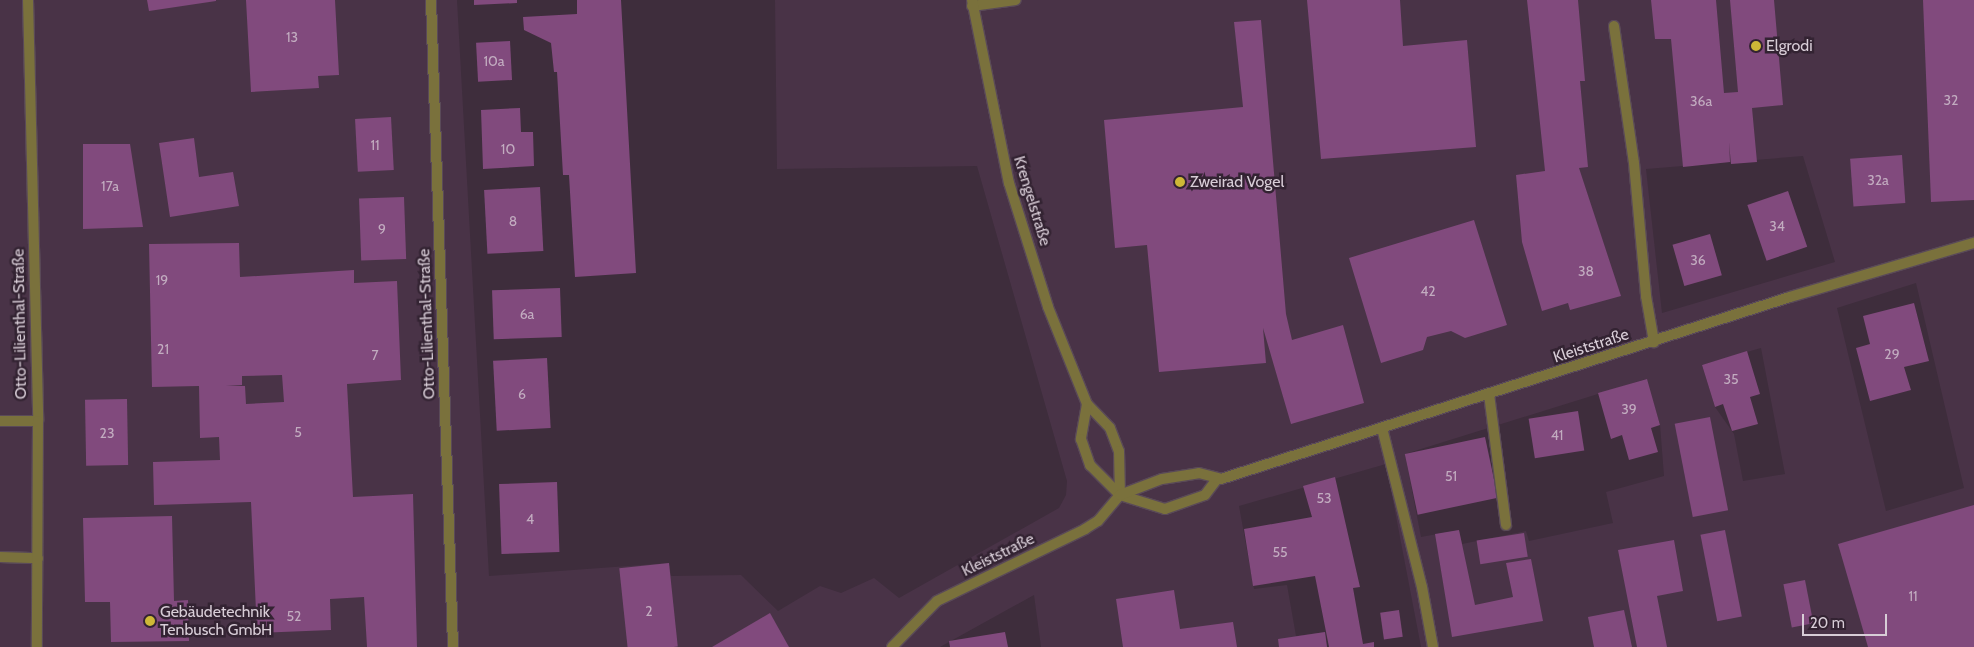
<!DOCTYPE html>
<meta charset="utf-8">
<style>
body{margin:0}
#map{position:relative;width:1974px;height:647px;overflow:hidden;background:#3e2d3c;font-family:Cabin,sans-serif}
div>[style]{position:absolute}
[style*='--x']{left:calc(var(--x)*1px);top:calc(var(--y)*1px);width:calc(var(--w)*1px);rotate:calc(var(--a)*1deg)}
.built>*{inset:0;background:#493347}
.building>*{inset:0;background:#814a7d;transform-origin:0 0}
.roads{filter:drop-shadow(1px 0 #5a4a58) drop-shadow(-1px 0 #5a4a58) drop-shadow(0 1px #5a4a58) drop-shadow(0 -1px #5a4a58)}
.service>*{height:10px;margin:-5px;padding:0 5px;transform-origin:5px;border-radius:5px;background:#7a713c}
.minor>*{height:10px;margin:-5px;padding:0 5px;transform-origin:5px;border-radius:5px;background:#7a713c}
.dots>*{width:14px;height:14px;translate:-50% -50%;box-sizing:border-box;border:2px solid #332332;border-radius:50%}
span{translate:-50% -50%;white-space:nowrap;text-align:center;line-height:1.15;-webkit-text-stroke:5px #332332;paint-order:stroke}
.number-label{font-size:14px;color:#c2acc0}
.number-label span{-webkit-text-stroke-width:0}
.poi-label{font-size:16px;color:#d8cdd7}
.left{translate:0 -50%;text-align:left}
.street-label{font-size:16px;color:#d8cdd7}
.scale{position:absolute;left:1802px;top:614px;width:85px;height:22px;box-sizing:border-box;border:2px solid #d8cdd7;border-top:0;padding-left:6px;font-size:15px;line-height:18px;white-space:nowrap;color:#d8cdd7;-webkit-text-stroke:4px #332332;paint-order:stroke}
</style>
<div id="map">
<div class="built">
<div style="clip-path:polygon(evenodd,0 0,457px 0,489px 576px,669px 563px,671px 576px,741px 575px,778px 611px,820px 586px,841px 593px,874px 578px,899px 598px,1059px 508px,1066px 495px,1067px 481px,977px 166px,777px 169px,775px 0,1974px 0,1974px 647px,1421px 647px,1386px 464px,1239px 506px,1254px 589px,1287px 585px,1296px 636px,1325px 632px,1327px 647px,1041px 647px,1034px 595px,940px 647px,0 647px,0 0,1803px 156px,1835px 262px,1662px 313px,1646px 169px,1803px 156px,0 0,1916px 283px,1964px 488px,1886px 511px,1837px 308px,1916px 283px,0 0,1761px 348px,1785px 474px,1743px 481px,1734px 434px,1715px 407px,1702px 365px,1761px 348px,0 0,1646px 379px,1660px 425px,1664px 476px,1606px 492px,1613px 523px,1529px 541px,1526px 531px,1462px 544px,1459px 530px,1421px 537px,1405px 454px,1646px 379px)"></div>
</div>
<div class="building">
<div style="clip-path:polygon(147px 0,216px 0,216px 1px,149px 11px)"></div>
<div style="clip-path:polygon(246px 0,335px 0,339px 75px,318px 76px,319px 88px,251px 92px)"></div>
<div style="clip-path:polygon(474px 0,517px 0,517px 3px,474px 5px)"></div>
<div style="clip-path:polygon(577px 0,621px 0,636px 273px,575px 277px,569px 175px,563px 175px,557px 72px,554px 72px,551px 43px,524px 30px,523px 17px,577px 14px)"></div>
<div style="clip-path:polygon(1307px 0,1400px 0,1403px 46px,1467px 40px,1476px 147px,1321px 159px)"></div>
<div style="clip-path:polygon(1527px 0,1578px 0,1585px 81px,1580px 81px,1588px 167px,1579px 168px,1621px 296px,1570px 310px,1568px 303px,1542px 311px,1522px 242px,1516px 175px,1545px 171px)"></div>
<div style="clip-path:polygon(1651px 0,1716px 0,1724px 93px,1738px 92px,1730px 0,1774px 0,1783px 105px,1752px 108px,1757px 162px,1731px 164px,1729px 142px,1730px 162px,1683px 167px,1671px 39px,1655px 39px)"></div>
<div style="clip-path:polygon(1923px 0,1974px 0,1974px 200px,1931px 202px)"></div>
<div style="clip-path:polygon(1261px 20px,1286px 314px,1292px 340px,1343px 325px,1364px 403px,1291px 424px,1263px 328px,1266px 363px,1159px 372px,1147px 245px,1115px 248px,1104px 120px,1243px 107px,1234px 22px)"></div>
<div style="left:510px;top:41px;width:39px;height:34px;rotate:87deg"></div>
<div style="clip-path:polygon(520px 108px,521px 132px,533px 132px,534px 166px,483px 169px,481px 110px)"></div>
<div style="left:391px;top:117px;width:53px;height:36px;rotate:87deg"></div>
<div style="clip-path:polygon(194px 138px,199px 177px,233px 172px,239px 206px,170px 217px,159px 143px)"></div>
<div style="clip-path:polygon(83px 144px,130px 144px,143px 227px,83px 229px)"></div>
<div style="left:1902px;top:155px;width:48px;height:52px;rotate:86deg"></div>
<div style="left:540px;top:187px;width:64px;height:56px;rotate:87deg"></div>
<div style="left:1788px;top:191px;width:59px;height:43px;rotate:71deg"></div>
<div style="left:404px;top:197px;width:62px;height:45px;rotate:88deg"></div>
<div style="clip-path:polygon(1474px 220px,1507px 325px,1465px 338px,1451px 331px,1427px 337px,1423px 350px,1381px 363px,1349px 258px)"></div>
<div style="left:1710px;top:234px;width:43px;height:39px;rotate:74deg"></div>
<div style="clip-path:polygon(evenodd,239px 243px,240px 277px,354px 270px,354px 283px,397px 281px,401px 380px,347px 384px,353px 497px,413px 494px,417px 647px,367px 647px,364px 597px,330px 599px,331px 630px,257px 633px,251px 502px,154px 505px,153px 462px,220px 460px,219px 437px,200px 438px,199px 386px,152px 387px,149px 244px,239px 243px,282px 375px,284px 402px,246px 404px,245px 386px,226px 386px,242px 385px,242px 376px,282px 375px)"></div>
<div style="left:560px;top:288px;width:49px;height:68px;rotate:88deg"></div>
<div style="clip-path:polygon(1914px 303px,1929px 361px,1904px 367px,1911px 390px,1870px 401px,1856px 348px,1870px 344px,1863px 316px)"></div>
<div style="clip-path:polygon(1747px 351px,1760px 394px,1750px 397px,1758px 424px,1732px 431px,1723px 404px,1715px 407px,1702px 365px)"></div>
<div style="left:547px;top:358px;width:70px;height:54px;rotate:87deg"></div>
<div style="clip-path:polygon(1647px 379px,1660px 425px,1651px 428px,1658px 452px,1629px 460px,1622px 435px,1611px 439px,1598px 393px)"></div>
<div style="left:127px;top:399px;width:66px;height:42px;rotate:89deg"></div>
<div style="left:1578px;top:411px;width:40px;height:50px;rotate:81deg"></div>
<div style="left:1710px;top:417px;width:95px;height:36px;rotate:79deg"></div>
<div style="left:1485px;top:437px;width:62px;height:82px;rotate:78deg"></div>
<div style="clip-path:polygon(1335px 477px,1360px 587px,1353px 588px,1363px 644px,1374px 642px,1374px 647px,1329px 647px,1315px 576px,1253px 586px,1244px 529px,1312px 517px,1303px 486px)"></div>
<div style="left:557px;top:482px;width:70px;height:58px;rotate:88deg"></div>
<div style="clip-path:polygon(1974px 505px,1974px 647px,1868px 647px,1838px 544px)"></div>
<div style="clip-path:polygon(172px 516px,174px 601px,188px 600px,189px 641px,111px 642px,110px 602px,85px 602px,83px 518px)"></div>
<div style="clip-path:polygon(1459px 530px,1475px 605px,1513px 597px,1506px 563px,1531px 559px,1543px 621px,1452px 637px,1435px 534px)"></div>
<div style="left:1725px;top:530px;width:88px;height:25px;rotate:79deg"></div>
<div style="left:1524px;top:533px;width:24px;height:48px;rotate:81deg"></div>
<div style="clip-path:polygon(1674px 540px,1683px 591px,1657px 596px,1667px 647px,1637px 647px,1618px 550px)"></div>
<div style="left:669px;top:563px;width:84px;height:50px;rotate:84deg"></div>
<div style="left:1805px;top:580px;width:44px;height:22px;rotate:79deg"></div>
<div style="clip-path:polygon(1174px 590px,1180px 629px,1233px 622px,1237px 647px,1123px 647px,1116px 599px)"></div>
<div style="left:1399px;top:610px;width:27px;height:19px;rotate:82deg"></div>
<div style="clip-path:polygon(1624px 610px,1632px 647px,1594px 647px,1588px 617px)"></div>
<div style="clip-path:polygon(770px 613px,789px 647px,712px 647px)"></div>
<div style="clip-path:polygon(1005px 632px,1008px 647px,950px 647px,949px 641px)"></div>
<div style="clip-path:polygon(1325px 632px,1327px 647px,1279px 647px,1278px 639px)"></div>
</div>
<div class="roads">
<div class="service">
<div style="--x:972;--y:6;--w:44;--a:-7.8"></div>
<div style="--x:1614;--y:26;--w:138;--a:81.7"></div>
<div style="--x:1634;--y:163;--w:134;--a:84.8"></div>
<div style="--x:1646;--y:296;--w:47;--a:80.1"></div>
<div style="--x:1489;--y:394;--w:132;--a:82.6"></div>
<div style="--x:0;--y:421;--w:38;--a:0"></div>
<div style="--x:1382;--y:428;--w:164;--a:75.9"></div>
<div style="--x:1422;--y:587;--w:61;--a:79.6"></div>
<div style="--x:0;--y:557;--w:38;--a:2"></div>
</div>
<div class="minor">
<div style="--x:28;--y:0;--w:421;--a:88.6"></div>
<div style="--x:38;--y:421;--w:226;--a:90.3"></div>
<div style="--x:431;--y:0;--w:647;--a:88.05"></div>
<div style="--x:972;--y:0;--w:187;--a:78.6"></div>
<div style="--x:1009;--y:183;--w:130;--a:72.5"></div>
<div style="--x:1048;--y:307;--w:105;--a:68.1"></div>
<div style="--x:1087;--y:404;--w:33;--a:46"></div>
<div style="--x:1110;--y:428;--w:25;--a:69"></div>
<div style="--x:1119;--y:451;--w:44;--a:88.7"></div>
<div style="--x:1087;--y:404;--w:36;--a:100"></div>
<div style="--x:1081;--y:439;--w:28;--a:71"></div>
<div style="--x:1090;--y:465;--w:42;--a:45"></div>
<div style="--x:1120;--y:495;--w:47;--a:17.3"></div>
<div style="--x:1165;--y:509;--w:42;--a:-19.3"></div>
<div style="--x:1205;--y:495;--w:20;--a:-53"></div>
<div style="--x:892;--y:647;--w:64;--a:-45.6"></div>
<div style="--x:937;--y:601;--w:165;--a:-25.9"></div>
<div style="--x:1085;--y:529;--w:15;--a:-32"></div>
<div style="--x:1098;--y:521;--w:34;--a:-50"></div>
<div style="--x:1120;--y:495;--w:45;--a:-20.9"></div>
<div style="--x:1162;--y:479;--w:37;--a:-9"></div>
<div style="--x:1199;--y:473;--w:23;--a:15"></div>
<div style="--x:1221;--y:479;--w:597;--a:-17.74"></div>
<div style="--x:1790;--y:297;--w:192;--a:-16.4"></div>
</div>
</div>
<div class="dots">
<div style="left:1756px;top:46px;background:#ceb837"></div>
<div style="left:1180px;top:182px;background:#ceb837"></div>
<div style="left:150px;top:621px;background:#ceb837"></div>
</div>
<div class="number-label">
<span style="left:292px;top:37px">13</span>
<span style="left:494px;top:61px">10a</span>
<span style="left:1951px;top:100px">32</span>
<span style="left:1701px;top:101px">36a</span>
<span style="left:375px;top:145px">11</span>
<span style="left:508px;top:149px">10</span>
<span style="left:1878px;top:180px">32a</span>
<span style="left:110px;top:186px">17a</span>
<span style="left:513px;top:221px">8</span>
<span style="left:1777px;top:226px">34</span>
<span style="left:382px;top:229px">9</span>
<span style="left:1698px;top:260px">36</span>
<span style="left:1586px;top:271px">38</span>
<span style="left:162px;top:280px">19</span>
<span style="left:1428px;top:291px">42</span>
<span style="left:527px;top:314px">6a</span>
<span style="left:163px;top:349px">21</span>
<span style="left:1892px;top:354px">29</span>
<span style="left:375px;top:355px">7</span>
<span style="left:1731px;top:379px">35</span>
<span style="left:522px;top:394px">6</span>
<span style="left:1629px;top:409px">39</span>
<span style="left:298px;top:432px">5</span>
<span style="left:107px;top:433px">23</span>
<span style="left:1557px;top:435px">41</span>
<span style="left:1451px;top:476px">51</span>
<span style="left:1324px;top:498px">53</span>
<span style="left:530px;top:519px">4</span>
<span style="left:1280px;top:552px">55</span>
<span style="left:1913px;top:596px">11</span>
<span style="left:649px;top:611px">2</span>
<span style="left:294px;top:616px">52</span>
</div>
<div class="poi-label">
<span class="left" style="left:1766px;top:46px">Elgrodi</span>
<span class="left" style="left:1190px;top:182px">Zweirad Vogel</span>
<span class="left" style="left:160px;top:621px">Gebäudetechnik<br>Tenbusch GmbH</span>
</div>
<div class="street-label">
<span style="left:1032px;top:201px;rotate:73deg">Krengelstraße</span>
<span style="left:20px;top:324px;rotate:-91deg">Otto-Lilienthal-Straße</span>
<span style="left:427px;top:324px;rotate:-92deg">Otto-Lilienthal-Straße</span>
<span style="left:1591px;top:346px;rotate:-18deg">Kleiststraße</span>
<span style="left:998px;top:555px;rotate:-26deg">Kleiststraße</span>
</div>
<div class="scale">20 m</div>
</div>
